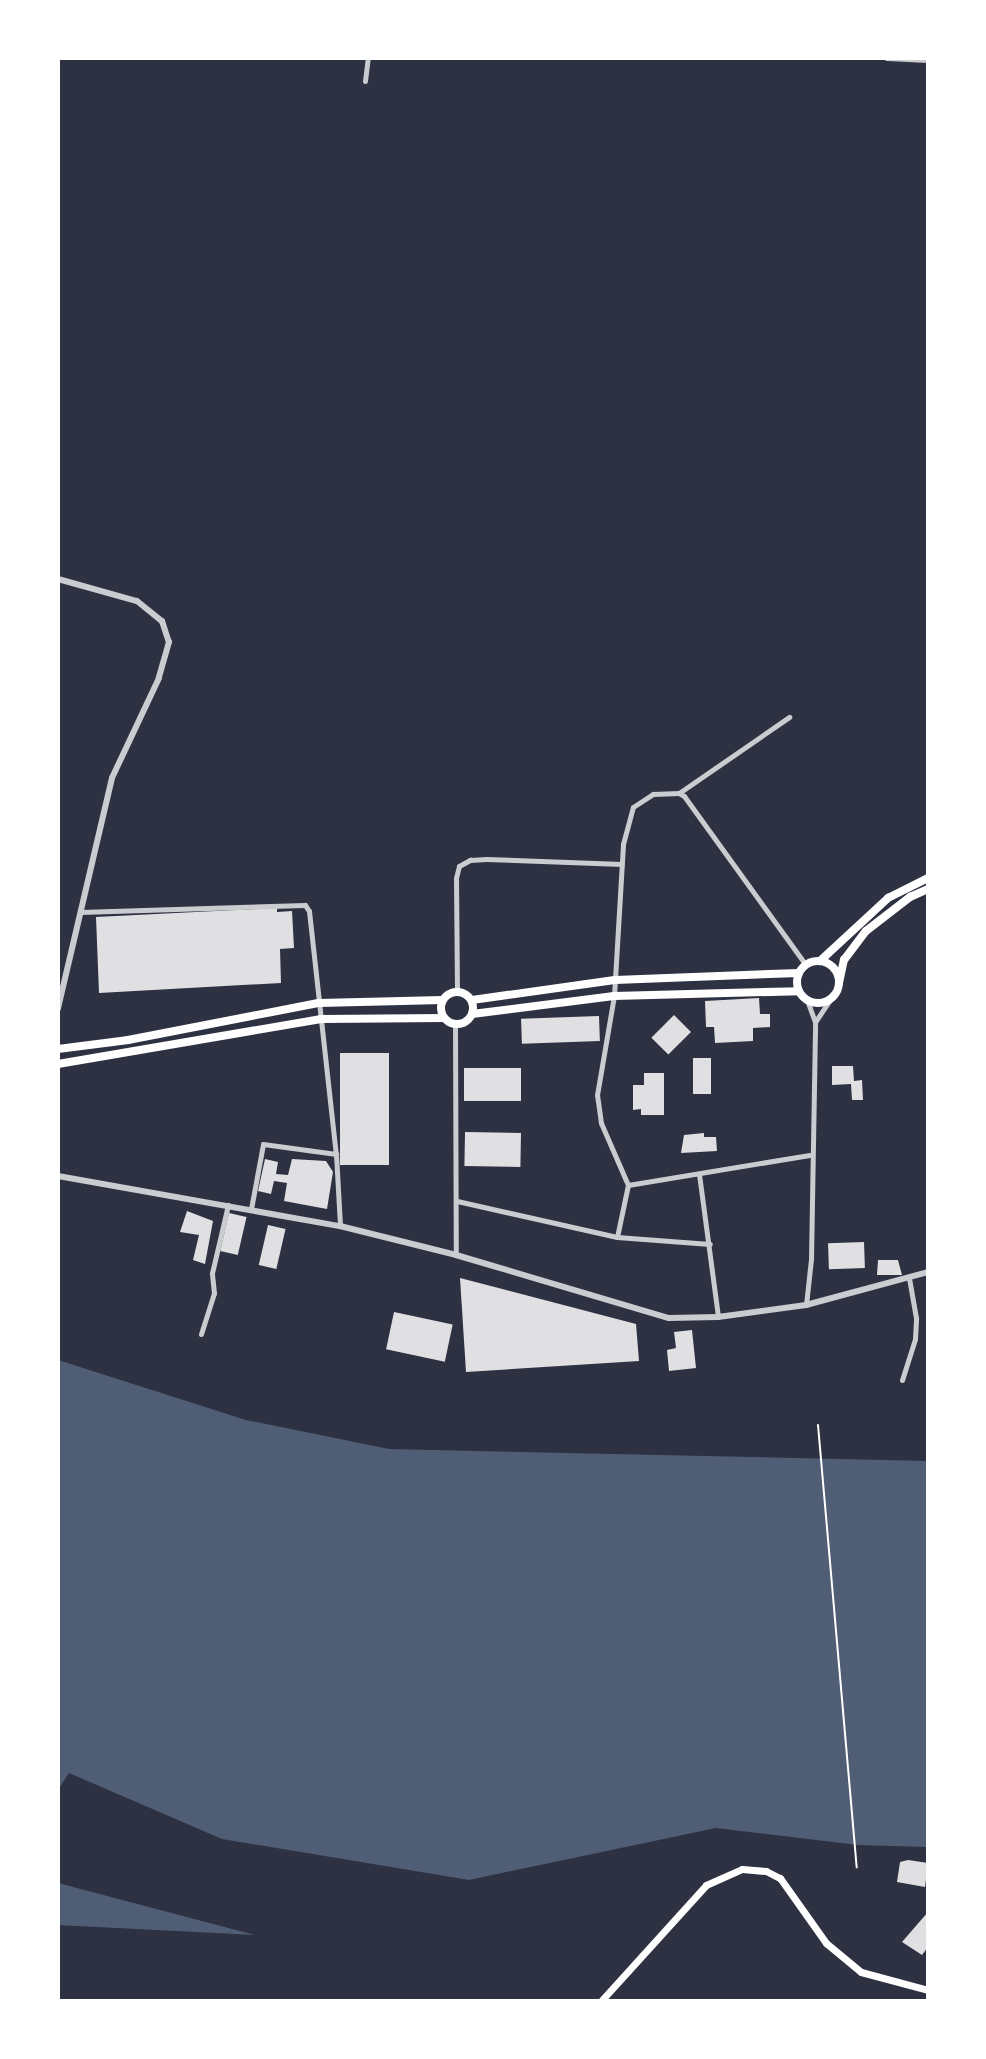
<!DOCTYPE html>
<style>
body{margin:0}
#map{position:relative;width:986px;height:2059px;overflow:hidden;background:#2d3142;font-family:Overpass,sans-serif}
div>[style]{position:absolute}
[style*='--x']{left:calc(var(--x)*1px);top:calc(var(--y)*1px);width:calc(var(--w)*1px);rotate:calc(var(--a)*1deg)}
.water>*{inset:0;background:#4f5d75}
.building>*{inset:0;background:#e0e0e3;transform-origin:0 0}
.path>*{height:2px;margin:-1px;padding:0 1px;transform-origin:1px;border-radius:1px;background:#fff}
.minor>*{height:5px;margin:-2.5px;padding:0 2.5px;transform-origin:2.5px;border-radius:2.5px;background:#caccd0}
.tertiary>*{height:6px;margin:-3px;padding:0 3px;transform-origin:3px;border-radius:3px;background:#caccd0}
.primary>*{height:7px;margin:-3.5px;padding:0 3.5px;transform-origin:3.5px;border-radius:3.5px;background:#fff}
.trunk>*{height:8px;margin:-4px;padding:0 4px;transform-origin:4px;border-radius:4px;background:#fff}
.trunk>.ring{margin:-4px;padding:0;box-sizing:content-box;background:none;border:8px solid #fff;border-radius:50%}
span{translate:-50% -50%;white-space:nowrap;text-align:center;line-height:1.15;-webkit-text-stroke:8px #fff;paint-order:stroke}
.frame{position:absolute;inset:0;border:60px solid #fff;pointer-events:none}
</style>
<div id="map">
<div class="water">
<div style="clip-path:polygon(58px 1360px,246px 1420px,389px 1449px,928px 1461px,928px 1847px,858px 1845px,716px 1828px,469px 1880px,222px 1839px,69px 1773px,58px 1790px)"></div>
<div style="clip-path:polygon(58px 1883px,255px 1935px,58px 1925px)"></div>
</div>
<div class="building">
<div style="clip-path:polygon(277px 908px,277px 912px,292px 911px,294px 948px,280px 949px,281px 983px,99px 993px,96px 917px)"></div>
<div style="clip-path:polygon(759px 998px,760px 1014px,770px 1014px,770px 1027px,753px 1028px,753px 1041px,715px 1043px,714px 1027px,706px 1027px,705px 1001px)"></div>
<div style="left:674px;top:1015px;width:24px;height:32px;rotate:45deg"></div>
<div style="left:599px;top:1016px;width:25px;height:78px;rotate:88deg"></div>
<div style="left:340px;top:1053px;width:49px;height:112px"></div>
<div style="left:693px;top:1058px;width:18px;height:36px"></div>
<div style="clip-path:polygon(832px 1066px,853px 1066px,854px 1081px,862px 1080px,863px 1100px,852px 1100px,851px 1084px,832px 1085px)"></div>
<div style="left:464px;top:1068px;width:57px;height:33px"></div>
<div style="clip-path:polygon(644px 1073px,664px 1073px,664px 1115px,641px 1115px,641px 1109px,633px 1110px,633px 1085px,644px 1085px)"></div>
<div style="left:465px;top:1132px;width:56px;height:34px;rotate:1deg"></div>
<div style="clip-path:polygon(704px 1133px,704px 1137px,716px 1137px,717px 1151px,681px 1153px,684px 1135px)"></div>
<div style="clip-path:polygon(265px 1159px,278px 1162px,276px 1174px,288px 1175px,292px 1159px,326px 1161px,333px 1172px,327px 1209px,284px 1201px,287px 1183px,274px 1181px,271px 1194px,258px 1191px)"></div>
<div style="clip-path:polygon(187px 1211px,213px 1221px,205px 1264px,193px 1260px,199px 1235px,180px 1232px)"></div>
<div style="left:229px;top:1213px;width:18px;height:39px;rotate:13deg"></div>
<div style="left:268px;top:1225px;width:18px;height:41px;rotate:13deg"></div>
<div style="left:864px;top:1242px;width:26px;height:36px;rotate:88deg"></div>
<div style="clip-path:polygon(878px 1260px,898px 1260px,902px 1275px,877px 1275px)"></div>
<div style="clip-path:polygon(460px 1278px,636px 1324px,639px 1361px,466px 1372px)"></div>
<div style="left:394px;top:1312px;width:60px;height:38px;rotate:12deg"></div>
<div style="clip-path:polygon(692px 1330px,696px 1368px,669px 1371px,667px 1350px,676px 1348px,674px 1332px)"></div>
<div style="clip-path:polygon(908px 1860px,928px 1863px,925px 1887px,897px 1882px,900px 1862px)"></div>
<div style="clip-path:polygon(928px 1912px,928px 1947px,922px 1955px,902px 1942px)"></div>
</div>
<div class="path">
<div style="--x:818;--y:1425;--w:444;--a:85"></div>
</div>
<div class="minor">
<div style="--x:887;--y:58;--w:41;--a:2.8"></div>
<div style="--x:365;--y:81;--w:23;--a:-83"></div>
<div style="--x:679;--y:793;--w:134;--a:-34.6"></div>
<div style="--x:80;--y:912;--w:225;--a:-1.8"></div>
<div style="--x:305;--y:905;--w:7;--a:56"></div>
<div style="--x:309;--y:911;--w:244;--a:83.7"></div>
<div style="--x:336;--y:1154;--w:72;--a:86.8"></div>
<div style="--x:457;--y:992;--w:114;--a:-90.5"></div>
<div style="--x:456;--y:878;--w:12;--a:-76"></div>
<div style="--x:459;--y:866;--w:13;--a:-29"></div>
<div style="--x:470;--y:860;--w:16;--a:-4"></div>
<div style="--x:486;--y:859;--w:136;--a:2.1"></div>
<div style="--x:815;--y:1022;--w:30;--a:-56"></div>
<div style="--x:455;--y:1024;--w:231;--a:89.8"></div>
<div style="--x:699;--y:1174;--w:144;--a:82.4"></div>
<div style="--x:628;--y:1185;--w:184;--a:-9.4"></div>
<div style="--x:457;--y:1201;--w:164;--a:12.7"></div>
<div style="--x:617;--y:1237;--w:93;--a:4.3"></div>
<div style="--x:251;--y:1209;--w:66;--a:-79.5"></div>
<div style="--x:263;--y:1144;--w:74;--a:7.8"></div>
<div style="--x:617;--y:1237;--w:53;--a:-78.1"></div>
<div style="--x:628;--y:1185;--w:68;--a:-113.5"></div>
<div style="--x:601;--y:1123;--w:28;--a:-98"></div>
<div style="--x:597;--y:1095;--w:100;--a:-80.3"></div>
<div style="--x:614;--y:996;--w:152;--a:-86.6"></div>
<div style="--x:623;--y:844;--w:38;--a:-75"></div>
<div style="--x:633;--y:807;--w:24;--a:-33"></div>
<div style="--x:653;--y:794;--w:26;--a:-2"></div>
<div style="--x:679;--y:793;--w:6;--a:31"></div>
<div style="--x:684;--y:796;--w:208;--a:54.2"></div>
<div style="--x:806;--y:1305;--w:46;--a:-83.8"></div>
<div style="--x:811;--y:1259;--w:237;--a:-89"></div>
<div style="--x:815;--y:1022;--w:23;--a:-110"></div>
<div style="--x:201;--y:1334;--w:43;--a:-72.4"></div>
<div style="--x:214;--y:1293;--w:20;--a:-96"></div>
<div style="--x:212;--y:1273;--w:70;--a:-76.8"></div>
<div style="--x:902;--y:1380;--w:43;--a:-72.4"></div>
<div style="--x:915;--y:1339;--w:21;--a:-87"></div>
<div style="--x:916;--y:1318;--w:41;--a:-99.9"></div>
</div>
<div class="tertiary">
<div style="--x:58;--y:579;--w:82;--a:15.6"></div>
<div style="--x:137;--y:601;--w:32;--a:39"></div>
<div style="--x:162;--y:621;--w:22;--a:72"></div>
<div style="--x:169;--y:642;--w:37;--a:106"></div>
<div style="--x:159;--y:678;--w:110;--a:115.2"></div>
<div style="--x:112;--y:778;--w:237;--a:103.2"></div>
<div style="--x:58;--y:1176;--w:286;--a:10.1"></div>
<div style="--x:340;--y:1226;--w:120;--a:14"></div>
<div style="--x:456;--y:1255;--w:222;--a:16.5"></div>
<div style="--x:669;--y:1318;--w:49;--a:-1.2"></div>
<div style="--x:718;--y:1317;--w:89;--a:-7.8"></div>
<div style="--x:806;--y:1305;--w:126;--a:-15.1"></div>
</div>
<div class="primary">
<div style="--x:601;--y:2001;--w:156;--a:-47.8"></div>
<div style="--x:706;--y:1885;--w:39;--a:-24"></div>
<div style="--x:742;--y:1869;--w:24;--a:5"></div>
<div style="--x:766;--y:1871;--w:16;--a:27"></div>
<div style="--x:780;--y:1878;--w:80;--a:54.7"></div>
<div style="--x:826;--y:1943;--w:45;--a:39.6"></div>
<div style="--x:861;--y:1972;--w:69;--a:15"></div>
</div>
<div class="trunk">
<div style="--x:820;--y:961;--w:93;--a:-42.8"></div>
<div style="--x:888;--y:898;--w:45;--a:-26.6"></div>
<div class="ring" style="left:797px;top:961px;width:34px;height:34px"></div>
<div style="--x:839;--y:983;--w:24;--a:-78"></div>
<div style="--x:844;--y:960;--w:36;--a:-53"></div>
<div style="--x:866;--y:931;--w:56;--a:-37.7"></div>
<div style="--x:910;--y:897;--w:20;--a:-24"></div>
<div class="ring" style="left:441px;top:992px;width:24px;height:24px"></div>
<div style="--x:472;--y:1000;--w:144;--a:-8"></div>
<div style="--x:615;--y:980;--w:184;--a:-2.2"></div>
<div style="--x:472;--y:1014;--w:143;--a:-7.2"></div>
<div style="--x:614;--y:996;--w:185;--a:-1.5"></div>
<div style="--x:58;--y:1049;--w:71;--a:-7.3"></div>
<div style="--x:128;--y:1040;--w:195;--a:-11"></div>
<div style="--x:319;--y:1003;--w:124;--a:-1.4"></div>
<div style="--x:58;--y:1064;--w:267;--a:-9.7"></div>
<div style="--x:321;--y:1019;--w:123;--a:-0.5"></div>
</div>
<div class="frame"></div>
</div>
